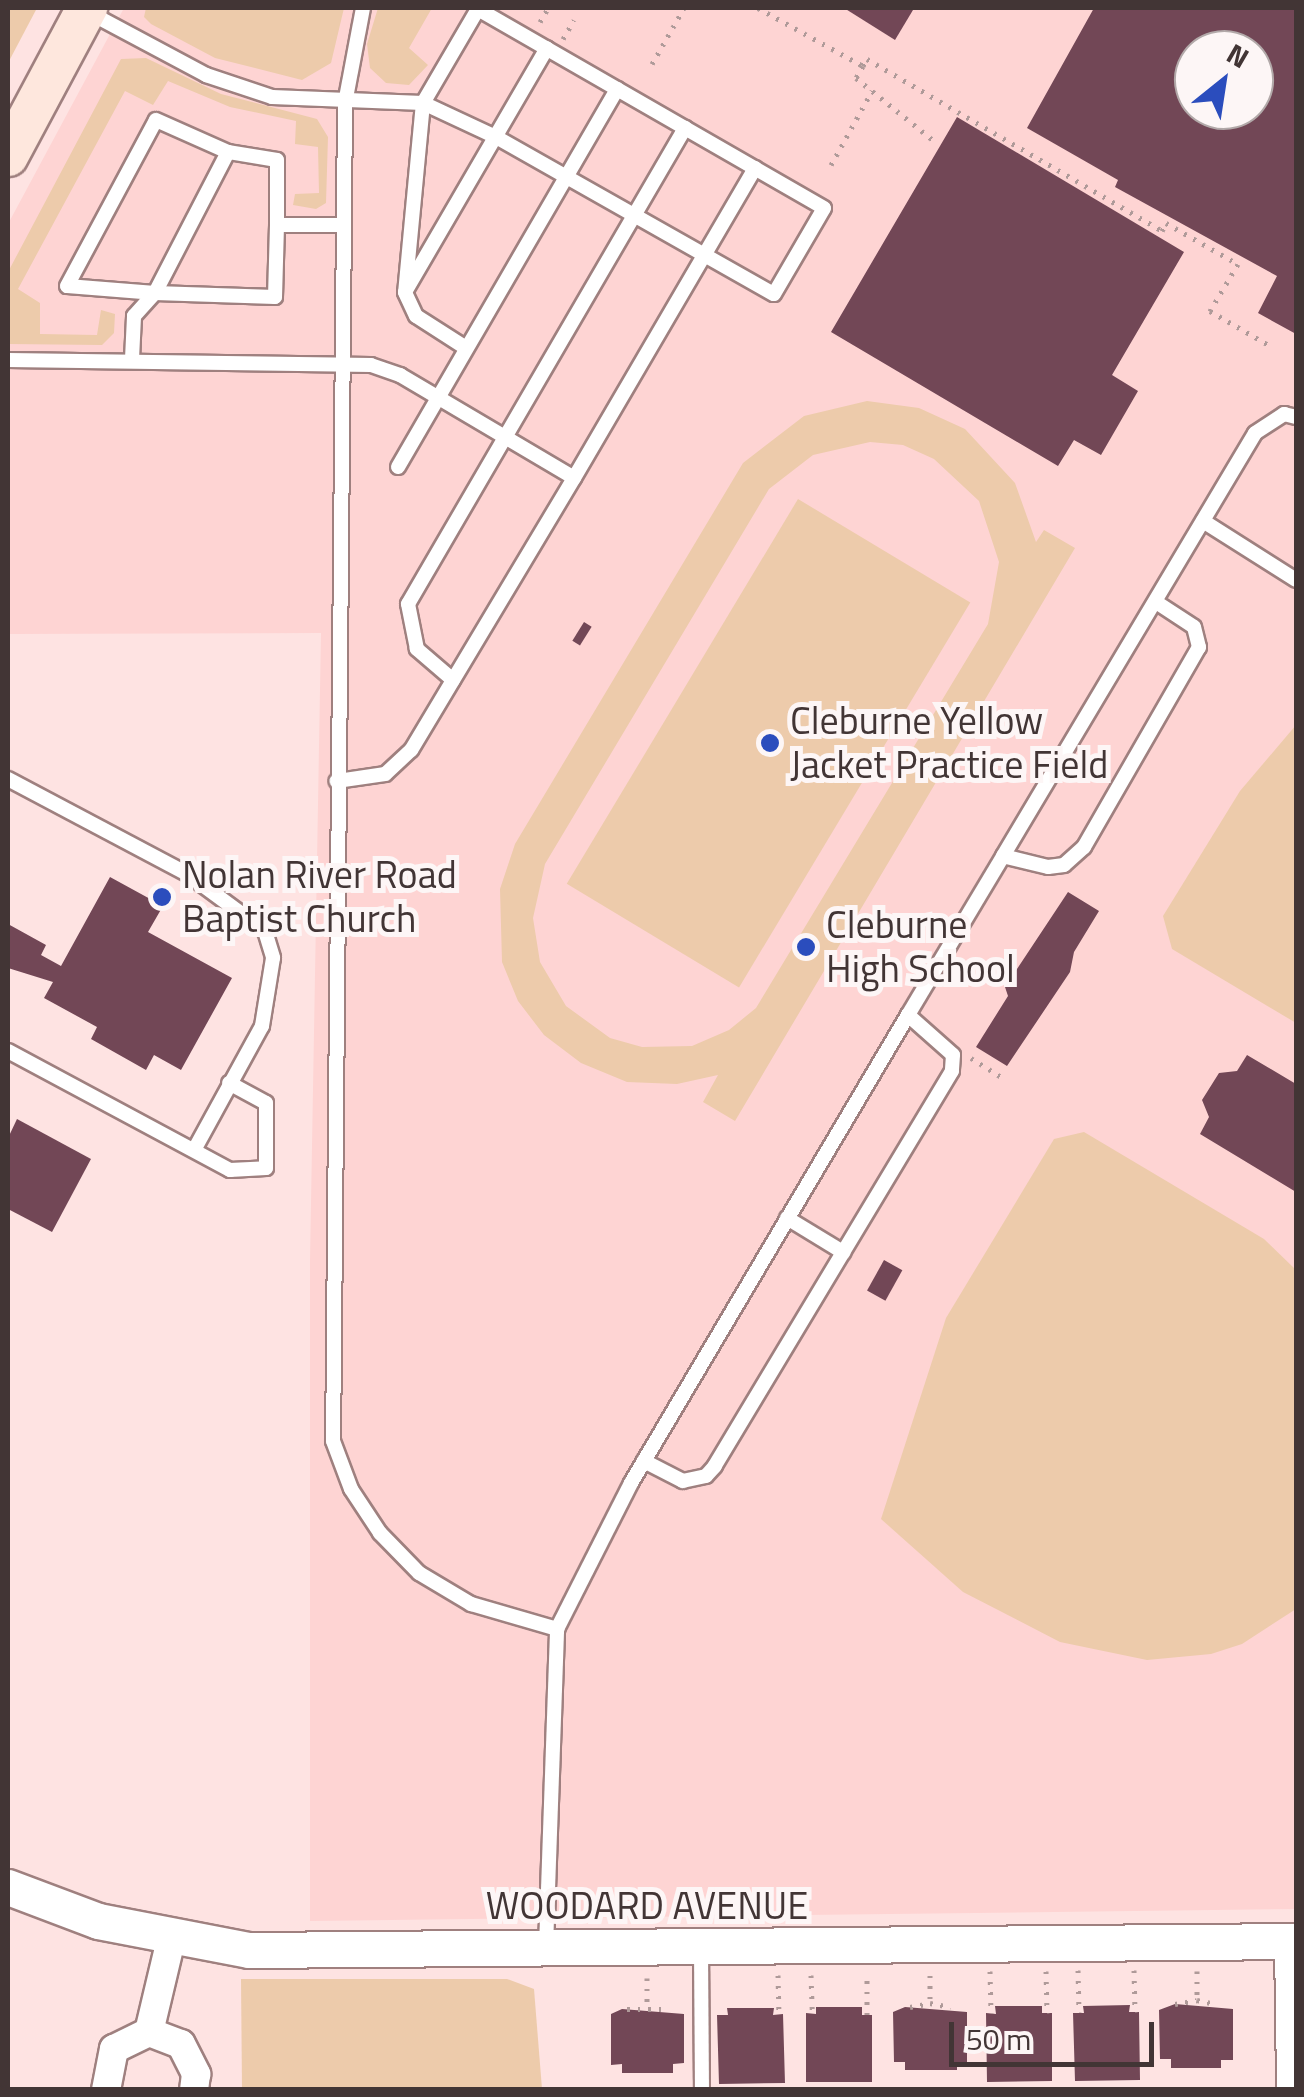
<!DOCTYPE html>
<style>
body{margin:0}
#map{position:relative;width:1304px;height:2097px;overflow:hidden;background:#fee3e2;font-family:"Titillium Web",sans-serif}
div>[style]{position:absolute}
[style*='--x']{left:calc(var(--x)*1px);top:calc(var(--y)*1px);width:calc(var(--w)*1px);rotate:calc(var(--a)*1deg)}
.built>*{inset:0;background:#fed4d3}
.green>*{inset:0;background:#edcbab;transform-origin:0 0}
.building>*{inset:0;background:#724756;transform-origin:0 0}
.path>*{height:5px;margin-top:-2.5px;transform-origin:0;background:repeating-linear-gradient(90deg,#af9a99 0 2.5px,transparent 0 10.5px)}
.roads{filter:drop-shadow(2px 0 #9f807f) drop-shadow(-2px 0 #9f807f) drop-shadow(0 2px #9f807f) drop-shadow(0 -2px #9f807f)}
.service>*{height:14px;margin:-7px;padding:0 7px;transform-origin:7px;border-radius:7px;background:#fff}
.minor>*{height:28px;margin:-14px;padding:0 14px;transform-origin:14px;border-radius:14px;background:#fff}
.tertiary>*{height:35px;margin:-17.5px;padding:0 17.5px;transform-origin:17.5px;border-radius:17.5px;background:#fff}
.secondary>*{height:40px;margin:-20px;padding:0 20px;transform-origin:20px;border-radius:20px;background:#fee7dd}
.dots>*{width:28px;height:28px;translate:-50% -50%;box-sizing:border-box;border:5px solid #fdf6f6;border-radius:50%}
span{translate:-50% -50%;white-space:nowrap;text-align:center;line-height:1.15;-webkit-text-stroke:10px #fdf6f6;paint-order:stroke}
.poi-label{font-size:38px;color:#423535}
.left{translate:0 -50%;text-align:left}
.street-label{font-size:38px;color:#423535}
.frame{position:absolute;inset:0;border:10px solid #423535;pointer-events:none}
.north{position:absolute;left:1174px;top:30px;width:100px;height:100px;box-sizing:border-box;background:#fdf6f6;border:2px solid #b2a9a9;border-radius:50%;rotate:30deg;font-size:28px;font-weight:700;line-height:40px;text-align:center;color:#423535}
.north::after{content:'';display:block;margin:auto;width:35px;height:45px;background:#2b4dbd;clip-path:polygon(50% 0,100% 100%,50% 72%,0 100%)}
.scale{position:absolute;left:949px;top:2022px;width:205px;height:45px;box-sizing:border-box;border:5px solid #423535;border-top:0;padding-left:12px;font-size:30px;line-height:35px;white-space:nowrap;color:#423535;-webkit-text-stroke:8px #fdf6f6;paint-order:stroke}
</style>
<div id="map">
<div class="built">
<div style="clip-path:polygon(evenodd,124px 8px,1296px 8px,1296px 1909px,310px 1921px,310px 1260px,321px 633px,8px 634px,8px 224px,124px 8px,1194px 50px,1254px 50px,1254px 110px,1194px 110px,1194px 50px)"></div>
</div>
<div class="green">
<div style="clip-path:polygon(8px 8px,37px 8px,8px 63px)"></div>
<div style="clip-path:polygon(146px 8px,344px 8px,331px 63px,302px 80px,215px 58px,151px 24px,144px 17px)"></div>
<div style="clip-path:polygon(378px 8px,432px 8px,409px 48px,428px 65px,409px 85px,386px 83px,370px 68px,367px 44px)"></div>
<div style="clip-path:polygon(146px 58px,221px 94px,317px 119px,328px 137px,326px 203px,316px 209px,293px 205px,295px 194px,319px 193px,318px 147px,295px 144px,296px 121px,230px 107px,168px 81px,153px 105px,125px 91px,18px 289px,40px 303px,40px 334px,97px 335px,101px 310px,115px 314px,114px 333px,102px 345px,8px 344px,8px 272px,121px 59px)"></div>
<div style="clip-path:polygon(evenodd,867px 401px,919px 408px,965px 429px,1015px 483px,1036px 542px,1044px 530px,1075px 548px,735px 1121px,703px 1102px,718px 1075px,677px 1084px,627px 1082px,581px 1063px,544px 1035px,518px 1001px,502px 962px,500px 889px,515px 844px,743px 463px,804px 416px,867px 401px,870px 442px,903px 445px,934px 459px,979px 501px,999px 562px,988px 624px,756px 1008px,729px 1030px,692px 1046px,642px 1047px,610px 1038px,566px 1006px,540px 962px,533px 918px,545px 864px,769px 489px,813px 455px,870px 442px)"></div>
<div style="left:798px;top:499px;width:201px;height:449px;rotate:31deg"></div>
<div style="clip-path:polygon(1296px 725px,1296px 1023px,1172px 949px,1163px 916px,1240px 791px)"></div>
<div style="clip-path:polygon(1084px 1132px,1264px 1239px,1296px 1270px,1296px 1609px,1242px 1644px,1211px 1654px,1147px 1660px,1060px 1642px,963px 1592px,881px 1519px,946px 1318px,1054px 1139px)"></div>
<div style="clip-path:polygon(241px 1979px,507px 1979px,534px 1989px,542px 2089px,242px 2089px)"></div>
</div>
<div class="building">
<div style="clip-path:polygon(844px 8px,907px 8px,913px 10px,895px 40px)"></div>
<div style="clip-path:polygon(evenodd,1094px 8px,1296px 8px,1296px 334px,1258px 313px,1277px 276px,1115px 187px,1118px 180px,1027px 128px,1094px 8px,1194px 50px,1254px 50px,1254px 110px,1194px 110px,1194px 50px)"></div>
<div style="clip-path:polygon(957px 117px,1184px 252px,1112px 375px,1138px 391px,1101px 455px,1074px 440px,1058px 466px,831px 332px)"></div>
<div style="left:584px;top:622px;width:9px;height:22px;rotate:32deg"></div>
<div style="clip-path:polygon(110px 877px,163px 906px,148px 932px,232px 978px,181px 1070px,154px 1055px,146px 1070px,91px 1039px,97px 1027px,44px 998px,53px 982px,8px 968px,8px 924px,46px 945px,41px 955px,61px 966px)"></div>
<div style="clip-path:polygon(1068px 892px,1099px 911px,1074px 952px,1070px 972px,1007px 1066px,976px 1047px,1008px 996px,1005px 987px)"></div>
<div style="clip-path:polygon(1247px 1055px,1296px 1084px,1296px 1192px,1200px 1134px,1209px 1117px,1202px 1100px,1219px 1073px,1237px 1071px)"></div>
<div style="clip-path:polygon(17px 1119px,91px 1159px,52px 1232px,8px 1209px,8px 1138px)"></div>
<div style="left:884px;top:1260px;width:21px;height:35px;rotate:29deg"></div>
<div style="clip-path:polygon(1175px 2004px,1233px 2009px,1233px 2060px,1221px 2060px,1221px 2068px,1171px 2068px,1171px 2059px,1160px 2059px,1159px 2010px)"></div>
<div style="clip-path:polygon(1130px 2005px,1129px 2012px,1139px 2012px,1140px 2080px,1075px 2081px,1073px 2013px,1084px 2013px,1083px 2006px)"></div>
<div style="clip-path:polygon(995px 2006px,1042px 2006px,1042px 2013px,1052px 2013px,1052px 2081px,987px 2082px,986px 2013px,996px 2014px)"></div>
<div style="clip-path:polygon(816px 2007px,862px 2007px,862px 2015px,872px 2015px,872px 2082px,806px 2082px,806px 2013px,816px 2014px)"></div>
<div style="clip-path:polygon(905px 2007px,967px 2012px,967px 2062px,957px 2062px,957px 2070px,905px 2070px,905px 2062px,894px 2062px,893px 2012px)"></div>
<div style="clip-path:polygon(727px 2008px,774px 2008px,773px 2015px,783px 2014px,785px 2083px,719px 2084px,717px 2015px,728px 2015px)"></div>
<div style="clip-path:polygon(622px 2009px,684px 2014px,684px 2063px,673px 2064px,673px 2073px,622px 2073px,622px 2064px,611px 2065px,611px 2014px)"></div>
</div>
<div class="path">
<div style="--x:758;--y:8;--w:120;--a:28.9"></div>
<div style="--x:863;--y:66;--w:8;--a:-60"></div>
<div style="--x:867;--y:59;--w:341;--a:30.2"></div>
<div style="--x:1162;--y:231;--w:9;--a:-63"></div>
<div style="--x:1166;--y:223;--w:83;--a:29.7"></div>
<div style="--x:1238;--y:264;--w:55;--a:120.8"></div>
<div style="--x:1210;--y:311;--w:66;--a:30.1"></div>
<div style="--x:540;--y:22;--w:16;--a:-60"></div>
<div style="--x:563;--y:39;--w:22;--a:-60"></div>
<div style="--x:652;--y:64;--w:64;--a:-60.3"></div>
<div style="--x:863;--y:66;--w:14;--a:120"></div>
<div style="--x:856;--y:78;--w:100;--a:38.9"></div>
<div style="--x:831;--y:165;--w:85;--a:-61"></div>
<div style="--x:971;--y:1058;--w:36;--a:32"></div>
<div style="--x:1078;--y:1970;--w:42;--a:88.6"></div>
<div style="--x:1134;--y:1970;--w:42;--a:88.6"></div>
<div style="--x:990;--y:1971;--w:42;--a:88.6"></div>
<div style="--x:1046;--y:1971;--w:42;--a:88.6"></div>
<div style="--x:1197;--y:1971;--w:29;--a:90"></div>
<div style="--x:1197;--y:2000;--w:19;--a:12"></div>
<div style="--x:778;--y:1975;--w:40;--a:88.6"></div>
<div style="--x:811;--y:1975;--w:38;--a:88"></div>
<div style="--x:930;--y:1975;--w:28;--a:90"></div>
<div style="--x:930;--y:2003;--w:21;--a:11"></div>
<div style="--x:647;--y:1978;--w:27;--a:90"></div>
<div style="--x:1175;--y:2004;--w:22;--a:-10"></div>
<div style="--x:910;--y:2007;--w:20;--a:-11"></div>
<div style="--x:627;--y:2009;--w:40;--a:0"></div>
<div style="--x:867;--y:2015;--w:41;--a:-90"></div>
</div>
<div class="roads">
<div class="service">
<div style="--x:363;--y:8;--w:97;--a:100.7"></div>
<div style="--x:345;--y:103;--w:1338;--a:90.51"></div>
<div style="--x:333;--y:1441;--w:51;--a:69.4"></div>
<div style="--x:351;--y:1489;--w:53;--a:56.6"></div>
<div style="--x:380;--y:1533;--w:56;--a:45.7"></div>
<div style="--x:419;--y:1573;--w:61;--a:30.8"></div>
<div style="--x:471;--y:1604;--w:90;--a:16.2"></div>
<div style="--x:90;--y:13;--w:132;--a:28.1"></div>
<div style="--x:206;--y:75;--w:70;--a:18.4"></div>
<div style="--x:272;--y:97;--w:151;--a:2.3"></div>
<div style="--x:423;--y:103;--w:81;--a:25"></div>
<div style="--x:496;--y:137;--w:319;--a:29.5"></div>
<div style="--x:774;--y:294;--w:99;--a:-59.8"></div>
<div style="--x:824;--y:208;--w:399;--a:-150.1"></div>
<div style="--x:478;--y:9;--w:109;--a:120.3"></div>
<div style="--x:423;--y:103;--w:190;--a:95.4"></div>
<div style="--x:277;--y:225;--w:65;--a:-90"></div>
<div style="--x:277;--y:160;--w:50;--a:-170.7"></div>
<div style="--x:228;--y:152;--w:159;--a:117.4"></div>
<div style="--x:155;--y:293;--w:120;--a:1.9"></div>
<div style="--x:275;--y:297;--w:72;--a:-88.4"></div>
<div style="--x:277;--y:225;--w:65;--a:0"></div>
<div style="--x:466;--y:348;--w:59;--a:-147.4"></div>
<div style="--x:416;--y:316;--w:26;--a:-115"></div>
<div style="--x:405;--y:292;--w:282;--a:-59.8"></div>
<div style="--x:132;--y:359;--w:43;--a:-87.3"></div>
<div style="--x:134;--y:316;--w:31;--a:-48"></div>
<div style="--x:155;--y:293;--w:88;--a:-175.5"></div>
<div style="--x:67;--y:286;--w:188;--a:-61.8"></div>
<div style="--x:156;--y:120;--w:79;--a:24"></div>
<div style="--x:8;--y:360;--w:363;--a:0.8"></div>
<div style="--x:371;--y:365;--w:31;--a:19"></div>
<div style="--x:400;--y:375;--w:202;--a:30.6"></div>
<div style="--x:574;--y:478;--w:317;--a:120.9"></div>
<div style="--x:411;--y:750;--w:35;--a:137"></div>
<div style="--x:385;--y:774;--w:49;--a:171.7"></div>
<div style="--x:398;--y:467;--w:437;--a:-59.9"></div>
<div style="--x:574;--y:478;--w:359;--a:-59.7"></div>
<div style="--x:1203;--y:521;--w:110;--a:32.4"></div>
<div style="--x:1156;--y:602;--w:45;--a:33.3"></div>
<div style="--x:1194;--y:627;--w:21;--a:76"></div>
<div style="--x:1199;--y:647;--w:231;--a:119.9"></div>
<div style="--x:1084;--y:847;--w:27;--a:138"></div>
<div style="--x:1064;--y:865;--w:16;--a:173"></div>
<div style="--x:1048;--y:867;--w:46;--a:-166.3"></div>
<div style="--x:1003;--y:856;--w:492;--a:-59.2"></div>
<div style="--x:1255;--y:433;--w:35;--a:-33"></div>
<div style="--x:1284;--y:414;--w:12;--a:14"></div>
<div style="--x:453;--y:680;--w:48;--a:-139.3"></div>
<div style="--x:417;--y:649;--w:46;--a:-101.3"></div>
<div style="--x:408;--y:604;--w:551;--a:-59.8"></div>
<div style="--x:8;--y:779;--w:205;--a:27.9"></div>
<div style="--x:189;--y:875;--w:94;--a:36.4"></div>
<div style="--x:265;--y:931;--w:28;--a:73"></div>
<div style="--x:273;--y:958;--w:69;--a:99.2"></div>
<div style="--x:262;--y:1026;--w:141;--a:118.7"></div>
<div style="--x:908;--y:1015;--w:185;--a:-59.1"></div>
<div style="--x:8;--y:1051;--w:252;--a:28.2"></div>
<div style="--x:230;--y:1170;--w:36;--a:-3"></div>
<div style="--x:266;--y:1168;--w:65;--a:-90"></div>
<div style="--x:266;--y:1103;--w:42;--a:-151.6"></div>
<div style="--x:787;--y:1218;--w:66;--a:31.3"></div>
<div style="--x:546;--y:1947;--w:318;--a:-88"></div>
<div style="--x:557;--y:1629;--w:164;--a:-63.1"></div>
<div style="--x:631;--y:1483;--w:544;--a:-59.38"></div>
<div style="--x:908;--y:1015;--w:60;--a:41.6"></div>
<div style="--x:953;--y:1055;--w:16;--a:94"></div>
<div style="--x:952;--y:1071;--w:461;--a:121"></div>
<div style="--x:715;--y:1466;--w:13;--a:132"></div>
<div style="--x:706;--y:1476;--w:24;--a:168"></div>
<div style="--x:683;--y:1481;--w:44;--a:-152.9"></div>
<div style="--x:701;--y:1949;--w:141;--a:89.6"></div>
</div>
<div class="minor">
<div style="--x:1289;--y:1941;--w:149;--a:89.2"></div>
<div style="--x:149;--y:2032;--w:95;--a:-76.6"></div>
<div style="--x:106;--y:2090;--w:42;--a:-79"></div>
<div style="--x:114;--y:2049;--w:39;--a:-26"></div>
<div style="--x:149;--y:2032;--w:34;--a:21"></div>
<div style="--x:181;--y:2044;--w:34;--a:63"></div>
<div style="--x:196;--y:2074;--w:16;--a:97"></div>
</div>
<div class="tertiary">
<div style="--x:8;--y:1887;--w:96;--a:20.7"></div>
<div style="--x:98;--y:1921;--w:154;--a:10.9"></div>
<div style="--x:249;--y:1950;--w:1047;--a:-0.49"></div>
</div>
<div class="secondary">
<div style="--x:8;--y:156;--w:168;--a:-61.9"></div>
</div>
</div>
<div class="dots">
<div style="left:770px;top:743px;background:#2b4dbd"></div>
<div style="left:162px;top:897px;background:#2b4dbd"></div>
<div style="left:806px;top:947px;background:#2b4dbd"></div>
</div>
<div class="poi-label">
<span class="left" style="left:790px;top:743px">Cleburne Yellow<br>Jacket Practice Field</span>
<span class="left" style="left:182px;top:897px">Nolan River Road<br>Baptist Church</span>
<span class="left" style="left:826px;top:947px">Cleburne<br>High School</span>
</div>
<div class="street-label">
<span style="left:647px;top:1906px">WOODARD AVENUE</span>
</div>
<div class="frame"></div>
<div class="north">N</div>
<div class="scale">50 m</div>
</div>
